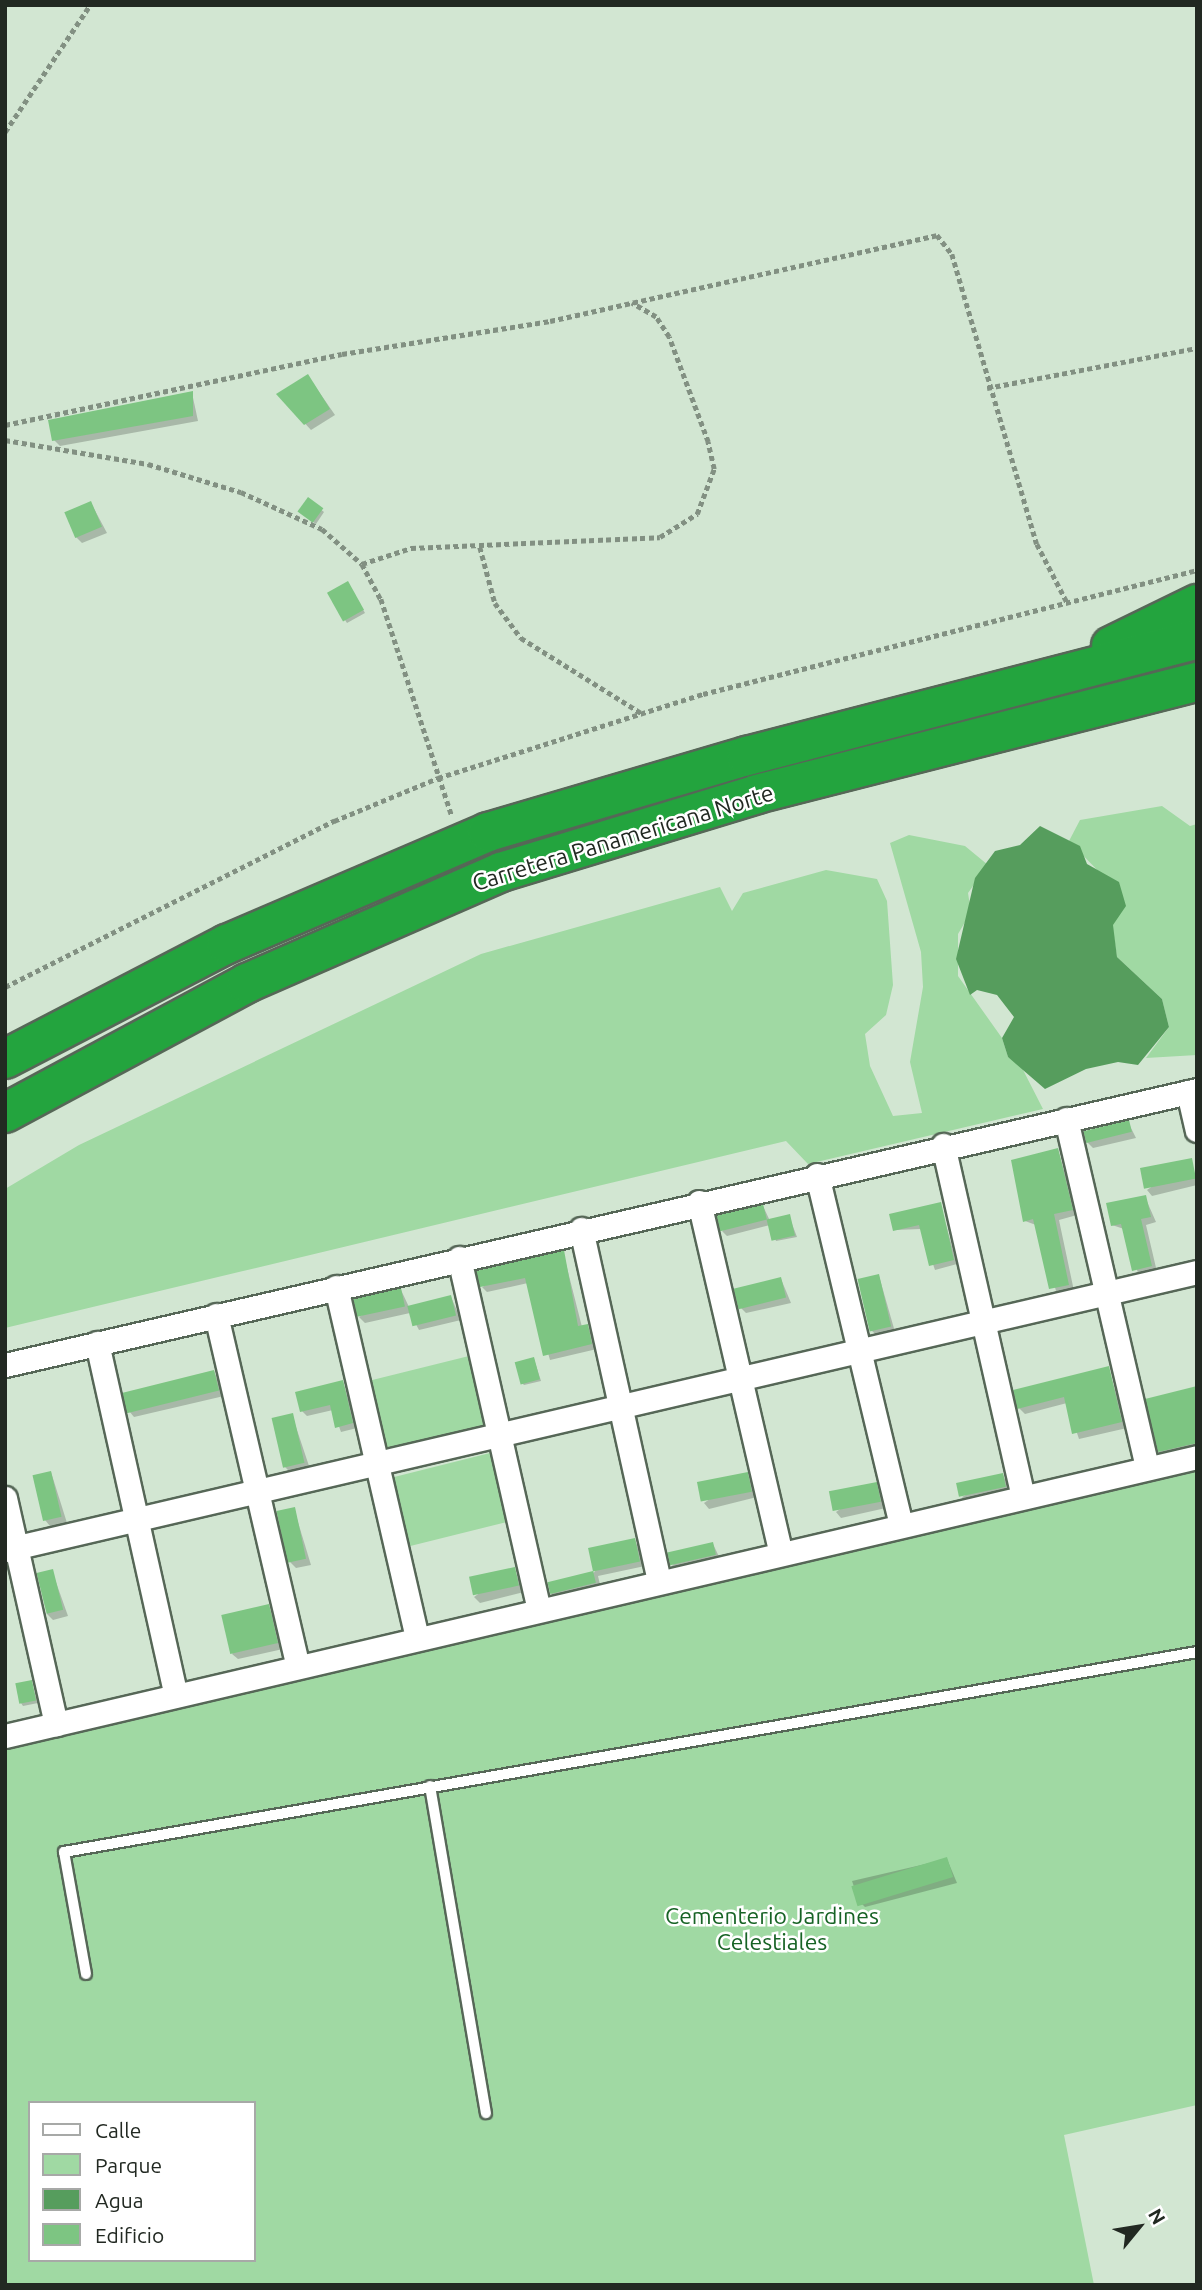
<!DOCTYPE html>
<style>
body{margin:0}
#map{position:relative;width:1202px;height:2290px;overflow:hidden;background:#d2e6d2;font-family:Ubuntu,sans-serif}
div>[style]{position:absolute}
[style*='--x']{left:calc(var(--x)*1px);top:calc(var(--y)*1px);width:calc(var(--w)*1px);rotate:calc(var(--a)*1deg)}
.green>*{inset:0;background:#a0d9a3;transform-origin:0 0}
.water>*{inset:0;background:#569d5d}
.shadow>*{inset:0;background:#0003}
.building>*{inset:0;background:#7dc582;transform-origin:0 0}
.path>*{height:4.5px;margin-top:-2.25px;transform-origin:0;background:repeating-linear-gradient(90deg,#829082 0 5px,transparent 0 8.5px)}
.roads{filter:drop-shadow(2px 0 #566757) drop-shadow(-2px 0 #566757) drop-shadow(0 2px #566757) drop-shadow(0 -2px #566757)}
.service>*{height:10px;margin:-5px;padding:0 5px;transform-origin:5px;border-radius:5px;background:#fff}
.minor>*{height:23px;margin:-11.5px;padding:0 11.5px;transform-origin:11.5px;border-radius:11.5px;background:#fff}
.motorway>*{height:38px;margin:-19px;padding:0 19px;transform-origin:19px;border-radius:19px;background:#23a43e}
span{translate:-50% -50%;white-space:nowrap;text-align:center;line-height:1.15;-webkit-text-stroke:5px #fff;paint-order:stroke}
.street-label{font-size:23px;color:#222922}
.park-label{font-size:23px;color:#176325}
.frame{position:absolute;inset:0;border:7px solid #222922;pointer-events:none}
.legend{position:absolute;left:28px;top:2101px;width:228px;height:161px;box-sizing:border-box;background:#fff;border:2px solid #a7a9a7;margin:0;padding:9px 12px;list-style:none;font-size:21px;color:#222922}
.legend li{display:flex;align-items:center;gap:14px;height:35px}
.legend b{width:35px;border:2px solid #a7a9a7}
.north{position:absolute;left:1104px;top:2192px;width:70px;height:70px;-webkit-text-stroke:5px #fff;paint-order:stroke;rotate:60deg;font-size:19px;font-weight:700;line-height:28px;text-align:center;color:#222922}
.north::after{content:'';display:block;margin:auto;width:24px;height:32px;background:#222922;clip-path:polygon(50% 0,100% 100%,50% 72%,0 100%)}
</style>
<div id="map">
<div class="green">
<div style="clip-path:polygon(1162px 806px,1190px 826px,1197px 824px,1197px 1055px,1146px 1058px,1169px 1027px,1162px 999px,1117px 957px,1105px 878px,1069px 841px,1080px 820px)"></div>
<div style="clip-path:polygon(909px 835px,965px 846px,988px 865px,968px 893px,971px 912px,958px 934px,958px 976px,1002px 1038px,1008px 1057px,1020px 1064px,1043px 1109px,808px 1164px,786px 1141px,5px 1328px,5px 1189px,79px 1145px,481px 954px,720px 887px,732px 911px,743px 893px,826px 870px,877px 879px,887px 901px,893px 985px,886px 1015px,865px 1034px,870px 1066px,893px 1116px,922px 1113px,910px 1062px,923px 987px,921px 952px,890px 843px)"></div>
<div style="left:473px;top:1355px;width:72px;height:110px;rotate:76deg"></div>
<div style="left:494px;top:1452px;width:71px;height:106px;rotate:76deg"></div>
<div style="clip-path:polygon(evenodd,1197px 1465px,1197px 2105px,1064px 2135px,1094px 2285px,5px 2285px,5px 1745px,1197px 1465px,30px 2103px,254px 2103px,254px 2260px,30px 2260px,30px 2103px)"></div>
</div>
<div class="water">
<div style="clip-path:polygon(1040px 826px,1080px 846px,1087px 864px,1119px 882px,1126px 906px,1113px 925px,1117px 957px,1162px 999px,1169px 1027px,1138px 1065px,1118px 1062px,1086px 1069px,1045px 1089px,1008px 1057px,1002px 1038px,1014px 1017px,997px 995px,977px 990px,970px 995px,956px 959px,975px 878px,995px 851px,1020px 845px)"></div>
</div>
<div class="shadow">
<div style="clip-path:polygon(308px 376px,335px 415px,311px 430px,279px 395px)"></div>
<div style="clip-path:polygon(192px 393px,198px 421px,60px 446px,54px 440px)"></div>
<div style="clip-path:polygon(308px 500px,324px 512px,316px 524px,302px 514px)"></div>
<div style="clip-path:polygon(91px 503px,107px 533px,82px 543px,76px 537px)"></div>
<div style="clip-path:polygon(350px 586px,365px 613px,347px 623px,345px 620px)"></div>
<div style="clip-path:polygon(1128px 1122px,1136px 1138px,1093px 1148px,1087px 1142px)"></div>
<div style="clip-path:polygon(1058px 1150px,1077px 1215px,1059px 1220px,1074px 1291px,1057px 1294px,1036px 1225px,1025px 1221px)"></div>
<div style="clip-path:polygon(1191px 1160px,1197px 1185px,1152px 1196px,1147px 1190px)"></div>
<div style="clip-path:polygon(1145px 1197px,1156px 1222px,1146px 1225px,1157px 1272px,1139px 1276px,1124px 1229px,1112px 1225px)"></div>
<div style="clip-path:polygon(940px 1204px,957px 1264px,935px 1270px,921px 1229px,894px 1230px)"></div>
<div style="clip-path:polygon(763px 1206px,770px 1221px,789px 1216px,797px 1237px,776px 1241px,770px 1225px,727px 1236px,722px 1231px)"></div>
<div style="clip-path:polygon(563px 1252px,582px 1327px,593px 1332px,597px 1349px,550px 1360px,528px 1283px,487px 1292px,482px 1287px)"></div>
<div style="clip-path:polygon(879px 1276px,895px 1332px,878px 1336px,872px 1331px)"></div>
<div style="clip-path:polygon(781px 1279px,791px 1303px,746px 1313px,740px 1307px)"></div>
<div style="clip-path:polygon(401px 1290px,409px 1307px,451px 1297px,461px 1320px,419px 1330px,410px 1313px,365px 1323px,359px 1317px)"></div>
<div style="clip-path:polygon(534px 1359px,541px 1381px,524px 1385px,522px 1383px)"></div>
<div style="clip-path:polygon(1108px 1368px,1127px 1428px,1079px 1439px,1067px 1403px,1025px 1414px,1019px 1408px)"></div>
<div style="clip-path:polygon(214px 1371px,224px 1396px,134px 1417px,129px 1411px)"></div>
<div style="clip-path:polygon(343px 1382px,357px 1428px,341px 1432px,333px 1410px,307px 1416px,302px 1411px)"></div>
<div style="clip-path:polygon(1197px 1388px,1197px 1453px,1165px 1457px,1159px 1451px)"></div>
<div style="clip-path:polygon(292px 1415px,310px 1469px,291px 1473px,285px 1467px)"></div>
<div style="clip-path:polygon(51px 1472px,67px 1523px,50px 1526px,45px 1520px)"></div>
<div style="clip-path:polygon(747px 1474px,757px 1497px,709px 1509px,704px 1503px)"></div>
<div style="clip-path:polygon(1003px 1475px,1011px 1493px,967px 1503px,962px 1497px)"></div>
<div style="clip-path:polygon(876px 1484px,886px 1508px,841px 1518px,836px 1512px)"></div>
<div style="clip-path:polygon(294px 1509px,311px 1565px,296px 1568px,290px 1562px)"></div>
<div style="clip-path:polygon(635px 1540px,645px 1566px,598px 1576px,601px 1589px,557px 1599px,551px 1593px,549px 1583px,595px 1572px,590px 1551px)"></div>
<div style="clip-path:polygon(713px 1544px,721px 1561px,677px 1571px,672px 1565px)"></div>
<div style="clip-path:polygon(514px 1569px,524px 1592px,480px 1603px,474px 1597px)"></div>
<div style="clip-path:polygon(52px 1571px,68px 1616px,53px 1620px,47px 1614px)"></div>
<div style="clip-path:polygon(269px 1606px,283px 1649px,238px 1659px,232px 1654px)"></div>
<div style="clip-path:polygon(31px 1682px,38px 1703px,23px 1706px,21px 1703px)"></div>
<div style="clip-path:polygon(947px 1859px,957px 1883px,865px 1907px,859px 1901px,852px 1881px)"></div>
</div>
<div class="building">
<div style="clip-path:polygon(308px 374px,330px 409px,304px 425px,276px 394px)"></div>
<div style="clip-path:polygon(193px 391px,193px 416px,52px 441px,48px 420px)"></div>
<div style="left:308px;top:497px;width:19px;height:18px;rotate:36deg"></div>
<div style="left:91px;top:501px;width:28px;height:29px;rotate:67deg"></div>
<div style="left:348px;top:581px;width:33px;height:24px;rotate:61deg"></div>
<div style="left:1129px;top:1120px;width:12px;height:47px;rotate:76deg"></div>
<div style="clip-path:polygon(1058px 1148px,1073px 1210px,1054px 1214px,1069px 1285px,1049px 1289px,1033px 1219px,1023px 1222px,1011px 1160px)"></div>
<div style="left:1192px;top:1158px;width:21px;height:53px;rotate:79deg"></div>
<div style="clip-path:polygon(1146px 1195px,1151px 1217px,1141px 1219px,1152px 1266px,1132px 1271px,1121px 1224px,1111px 1226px,1106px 1203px)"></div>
<div style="clip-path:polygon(941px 1202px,954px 1260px,929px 1266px,919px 1225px,893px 1231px,889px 1214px)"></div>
<div style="left:763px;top:1204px;width:16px;height:48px;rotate:76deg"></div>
<div style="left:790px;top:1214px;width:22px;height:24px;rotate:77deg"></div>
<div style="clip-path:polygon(564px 1250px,578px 1326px,588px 1324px,592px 1344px,543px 1356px,525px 1278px,480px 1287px,476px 1271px)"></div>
<div style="left:879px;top:1274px;width:54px;height:22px;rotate:77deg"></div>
<div style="left:781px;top:1277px;width:21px;height:49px;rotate:76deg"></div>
<div style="left:401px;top:1288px;width:19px;height:49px;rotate:78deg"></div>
<div style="left:451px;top:1295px;width:21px;height:45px;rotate:76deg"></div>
<div style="left:534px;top:1357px;width:23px;height:20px;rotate:75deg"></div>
<div style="clip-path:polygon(1109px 1366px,1122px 1422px,1072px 1434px,1064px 1397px,1017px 1409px,1013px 1390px)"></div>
<div style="left:214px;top:1370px;width:21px;height:95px;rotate:76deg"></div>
<div style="clip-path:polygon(343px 1380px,353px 1423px,335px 1428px,330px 1405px,300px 1412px,295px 1392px)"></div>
<div style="clip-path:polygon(1197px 1386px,1197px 1443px,1158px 1452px,1145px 1399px)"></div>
<div style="left:293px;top:1413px;width:51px;height:22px;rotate:77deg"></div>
<div style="left:51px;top:1471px;width:47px;height:19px;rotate:77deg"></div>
<div style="left:748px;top:1472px;width:20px;height:52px;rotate:79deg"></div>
<div style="left:1003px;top:1473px;width:14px;height:48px;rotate:78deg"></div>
<div style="left:877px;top:1482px;width:20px;height:49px;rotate:79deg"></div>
<div style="left:295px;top:1507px;width:53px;height:19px;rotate:78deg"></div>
<div style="left:635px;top:1538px;width:24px;height:48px;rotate:78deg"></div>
<div style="left:713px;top:1542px;width:13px;height:47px;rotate:77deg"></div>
<div style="left:515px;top:1567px;width:19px;height:47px;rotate:78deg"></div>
<div style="left:53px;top:1569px;width:42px;height:17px;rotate:76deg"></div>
<div style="left:593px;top:1571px;width:12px;height:47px;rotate:76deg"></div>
<div style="left:269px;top:1604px;width:40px;height:49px;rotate:77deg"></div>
<div style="left:32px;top:1680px;width:21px;height:17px;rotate:79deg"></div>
<div style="left:947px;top:1857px;width:21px;height:100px;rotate:73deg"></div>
</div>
<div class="path">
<div style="--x:5;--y:132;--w:153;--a:-56.2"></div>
<div style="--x:987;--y:388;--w:214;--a:-10.8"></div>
<div style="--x:5;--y:425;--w:344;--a:-11.9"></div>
<div style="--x:342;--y:354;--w:211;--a:-9"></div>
<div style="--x:550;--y:321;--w:396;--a:-12.5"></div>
<div style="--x:937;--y:235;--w:24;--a:52"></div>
<div style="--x:952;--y:254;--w:302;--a:73.7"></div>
<div style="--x:1037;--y:544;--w:68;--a:62.7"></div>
<div style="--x:5;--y:440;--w:145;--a:9.5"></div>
<div style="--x:148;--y:464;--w:97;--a:16.8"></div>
<div style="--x:241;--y:492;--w:89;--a:24.6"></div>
<div style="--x:322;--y:529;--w:53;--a:41.2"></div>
<div style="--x:362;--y:564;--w:40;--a:62"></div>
<div style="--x:381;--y:599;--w:228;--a:71.9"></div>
<div style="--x:480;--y:547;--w:58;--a:75"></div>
<div style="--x:495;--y:603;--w:44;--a:53.4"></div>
<div style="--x:521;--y:638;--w:142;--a:32"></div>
<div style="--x:362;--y:564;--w:52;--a:-18.1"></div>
<div style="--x:411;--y:548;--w:249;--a:-2.5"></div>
<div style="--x:660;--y:537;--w:44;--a:-31.9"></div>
<div style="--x:697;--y:514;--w:48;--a:-69.3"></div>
<div style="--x:714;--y:469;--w:28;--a:-103"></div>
<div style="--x:708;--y:442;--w:112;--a:-110.4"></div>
<div style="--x:669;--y:337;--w:24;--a:-123"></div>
<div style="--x:656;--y:317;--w:28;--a:-150"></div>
<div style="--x:5;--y:987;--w:369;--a:-26.8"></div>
<div style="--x:334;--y:821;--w:113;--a:-22.5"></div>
<div style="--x:438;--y:778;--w:278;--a:-17.6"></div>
<div style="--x:703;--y:694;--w:509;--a:-14.09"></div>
</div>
<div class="roads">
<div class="service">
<div style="--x:430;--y:1786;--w:332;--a:80.3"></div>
<div style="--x:86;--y:1974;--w:124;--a:-100.2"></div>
<div style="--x:64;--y:1852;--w:1151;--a:-10.01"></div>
</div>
<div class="minor">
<div style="--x:1188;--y:1092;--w:39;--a:77"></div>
<div style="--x:1066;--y:1119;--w:358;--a:76.9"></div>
<div style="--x:943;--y:1145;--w:361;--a:77.2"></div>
<div style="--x:817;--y:1175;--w:359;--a:76.5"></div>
<div style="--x:699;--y:1202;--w:360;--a:76.9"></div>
<div style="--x:581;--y:1229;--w:361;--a:77.5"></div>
<div style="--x:459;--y:1258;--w:361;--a:77.2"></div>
<div style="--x:336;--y:1287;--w:360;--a:77"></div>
<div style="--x:216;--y:1315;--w:360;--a:76.9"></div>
<div style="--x:97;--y:1343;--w:361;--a:77.4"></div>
<div style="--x:5;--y:1365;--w:1223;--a:-12.99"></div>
<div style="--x:5;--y:1498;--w:232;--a:77.3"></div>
<div style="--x:5;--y:1550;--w:1224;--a:-13.13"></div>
<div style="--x:5;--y:1736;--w:1224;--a:-13.17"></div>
</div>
<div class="motorway">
<div style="--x:1111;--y:646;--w:96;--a:-26"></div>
<div style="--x:5;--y:1059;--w:250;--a:-27.4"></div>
<div style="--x:227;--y:944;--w:284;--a:-23.2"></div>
<div style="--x:488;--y:832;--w:270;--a:-16.4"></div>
<div style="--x:747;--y:756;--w:465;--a:-14.5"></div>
<div style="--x:5;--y:1113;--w:275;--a:-28.2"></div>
<div style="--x:247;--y:983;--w:277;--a:-23.6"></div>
<div style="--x:501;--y:872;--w:268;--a:-16.9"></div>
<div style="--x:757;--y:794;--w:454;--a:-14.3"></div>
</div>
</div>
<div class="street-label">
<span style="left:623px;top:838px;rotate:-17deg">Carretera Panamericana Norte</span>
</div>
<div class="park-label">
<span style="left:772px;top:1929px">Cementerio Jardines<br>Celestiales</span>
</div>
<div class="frame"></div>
<ul class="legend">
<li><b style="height:9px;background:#fff"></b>Calle</li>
<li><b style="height:19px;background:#a0d9a3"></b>Parque</li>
<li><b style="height:19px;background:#569d5d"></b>Agua</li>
<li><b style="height:19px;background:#7dc582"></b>Edificio</li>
</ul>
<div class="north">N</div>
</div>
